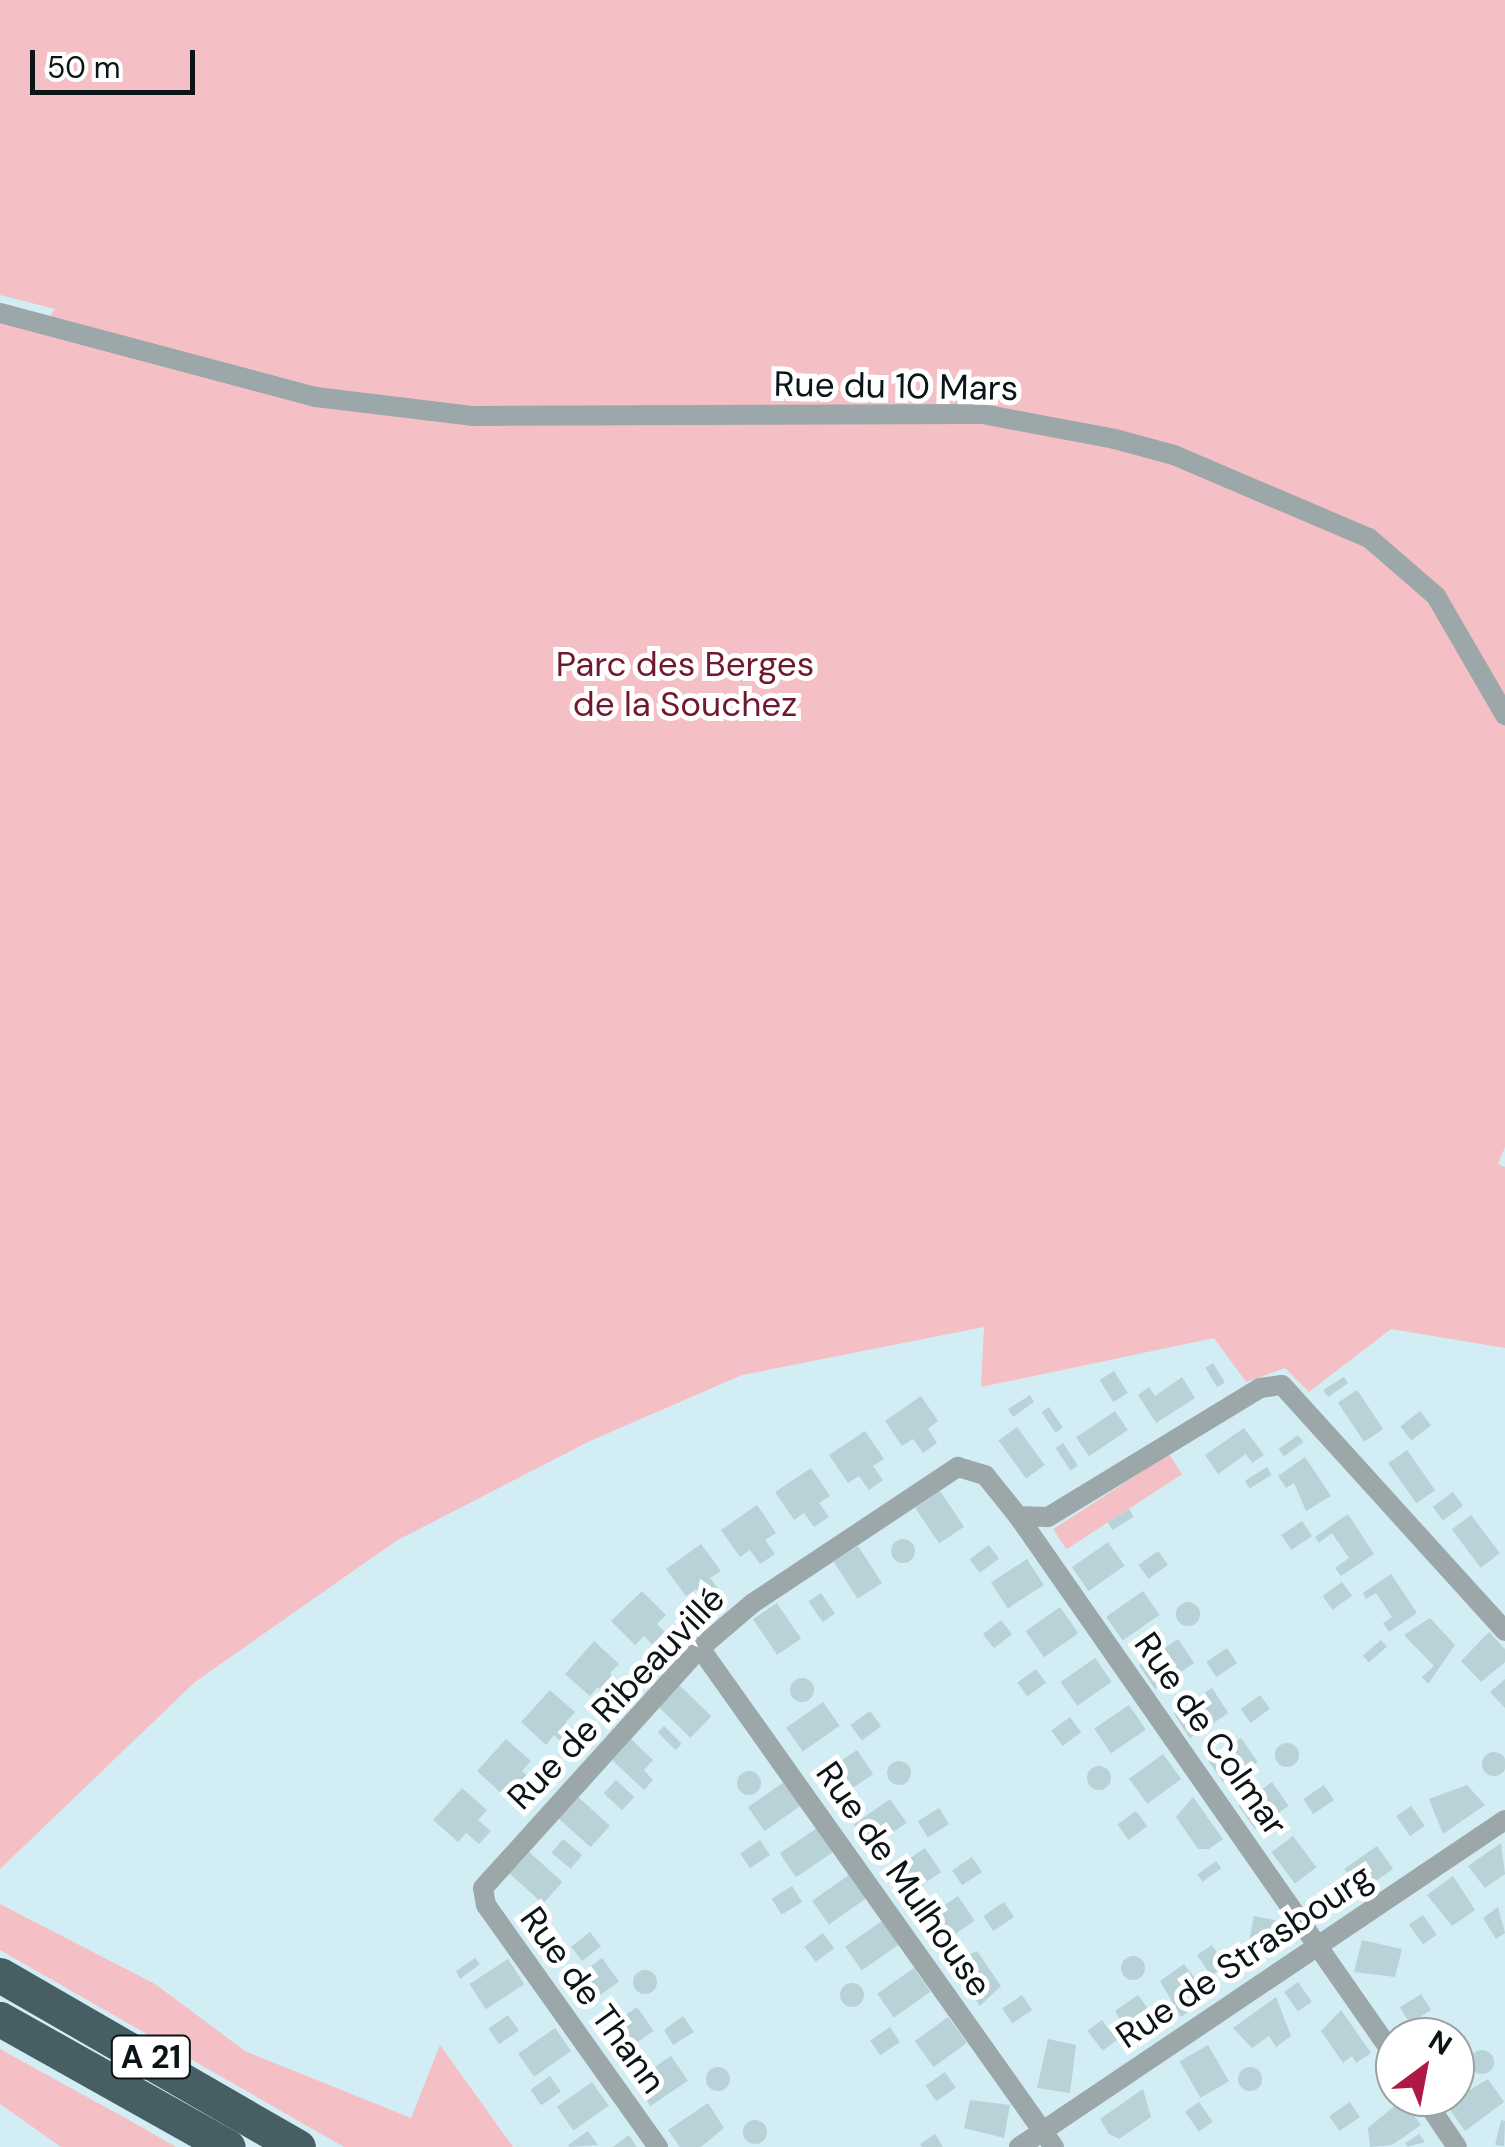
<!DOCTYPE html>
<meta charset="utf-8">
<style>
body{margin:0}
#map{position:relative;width:1505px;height:2147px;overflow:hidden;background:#d3edf4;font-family:"DM Sans",sans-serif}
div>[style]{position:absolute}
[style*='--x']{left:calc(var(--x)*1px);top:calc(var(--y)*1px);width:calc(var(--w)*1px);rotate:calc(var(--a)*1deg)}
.green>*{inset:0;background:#f5c0c5;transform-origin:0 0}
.building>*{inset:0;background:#b8d2d8;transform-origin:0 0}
.round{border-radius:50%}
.street>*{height:20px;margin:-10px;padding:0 10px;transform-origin:10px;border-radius:10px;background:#9ca7aa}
.highway>*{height:35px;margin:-17.5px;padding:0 17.5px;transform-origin:17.5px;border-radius:17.5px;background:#475e64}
span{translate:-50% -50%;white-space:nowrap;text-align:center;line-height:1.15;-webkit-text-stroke:10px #fff;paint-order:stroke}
.shield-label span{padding:2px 8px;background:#fff;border:2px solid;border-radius:8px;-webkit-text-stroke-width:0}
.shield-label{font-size:32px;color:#0b1416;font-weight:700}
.street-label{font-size:35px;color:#0b1416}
.park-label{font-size:35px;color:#70182e}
.north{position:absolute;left:1375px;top:2017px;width:100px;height:100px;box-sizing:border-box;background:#fff;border:2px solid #9da1a2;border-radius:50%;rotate:32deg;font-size:28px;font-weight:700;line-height:40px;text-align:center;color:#0b1416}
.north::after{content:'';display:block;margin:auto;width:35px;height:45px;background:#ae1a45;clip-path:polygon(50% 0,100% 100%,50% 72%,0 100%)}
.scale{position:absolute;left:30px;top:50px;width:165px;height:45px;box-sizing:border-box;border:5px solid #0b1416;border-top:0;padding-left:12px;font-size:30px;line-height:35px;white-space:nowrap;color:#0b1416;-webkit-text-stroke:8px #fff;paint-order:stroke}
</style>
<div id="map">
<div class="green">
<div style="clip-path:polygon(0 0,1505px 0,1505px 1147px,1498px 1164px,1505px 1167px,1505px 1348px,1391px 1329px,1309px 1392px,1285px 1368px,1246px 1382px,1214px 1338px,981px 1387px,984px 1327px,742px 1375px,590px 1441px,396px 1541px,195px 1682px,0 1869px,0 321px,40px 330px,55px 309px,0 295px)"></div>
<div style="left:1169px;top:1454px;width:24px;height:138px;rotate:57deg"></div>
<div style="clip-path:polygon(0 1904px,155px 1984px,245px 2051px,411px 2118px,440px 2045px,513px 2147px,344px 2147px,0 1950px)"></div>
<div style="clip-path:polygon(0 2049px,129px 2120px,176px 2147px,61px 2147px,0 2104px)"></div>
</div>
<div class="building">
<div style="left:1213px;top:1363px;width:23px;height:9px;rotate:59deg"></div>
<div style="left:1114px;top:1371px;width:26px;height:17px;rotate:58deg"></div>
<div style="clip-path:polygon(1182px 1377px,1195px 1398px,1156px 1423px,1138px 1395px,1149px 1387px,1155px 1396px)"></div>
<div style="clip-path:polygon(1344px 1377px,1348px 1383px,1328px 1397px,1323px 1390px)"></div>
<div style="left:1357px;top:1390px;width:47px;height:23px;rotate:56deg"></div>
<div style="clip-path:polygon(1030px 1395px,1034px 1402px,1013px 1417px,1008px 1409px)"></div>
<div style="clip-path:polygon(921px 1396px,938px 1421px,928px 1429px,937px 1443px,923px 1453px,913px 1439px,902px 1446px,885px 1421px)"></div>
<div style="left:1049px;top:1407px;width:25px;height:9px;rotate:56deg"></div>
<div style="left:1115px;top:1411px;width:23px;height:47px;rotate:56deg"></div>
<div style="left:1420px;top:1411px;width:18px;height:25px;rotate:52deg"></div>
<div style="left:1017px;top:1427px;width:47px;height:23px;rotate:54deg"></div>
<div style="clip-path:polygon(1244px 1428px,1264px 1455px,1252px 1463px,1246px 1454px,1218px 1474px,1205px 1455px)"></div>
<div style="clip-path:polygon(865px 1431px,884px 1459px,873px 1466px,883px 1480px,869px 1490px,859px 1476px,848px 1483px,829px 1455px)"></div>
<div style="left:1298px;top:1435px;width:9px;height:24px;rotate:54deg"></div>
<div style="left:1063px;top:1443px;width:27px;height:9px;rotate:56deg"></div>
<div style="left:1407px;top:1450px;width:49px;height:23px;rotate:55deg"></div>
<div style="clip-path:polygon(1305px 1457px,1331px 1496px,1306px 1511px,1294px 1483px,1286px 1488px,1278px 1476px)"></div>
<div style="left:1267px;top:1467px;width:9px;height:26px;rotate:58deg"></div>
<div style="clip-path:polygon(811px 1468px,830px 1496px,819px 1503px,829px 1517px,814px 1527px,804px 1513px,794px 1520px,775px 1492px)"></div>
<div style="left:940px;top:1491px;width:43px;height:30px;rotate:56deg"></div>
<div style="left:1453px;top:1492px;width:17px;height:25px;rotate:54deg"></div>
<div style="clip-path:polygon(757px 1505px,776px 1533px,765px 1540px,775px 1554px,760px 1564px,750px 1550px,740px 1557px,721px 1530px)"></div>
<div style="left:1129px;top:1509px;width:9px;height:25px;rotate:58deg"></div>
<div style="clip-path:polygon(1348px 1514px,1374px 1554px,1341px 1576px,1335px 1568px,1349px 1558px,1332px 1533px,1319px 1543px,1315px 1537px)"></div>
<div style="left:1471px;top:1515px;width:48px;height:24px;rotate:53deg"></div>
<div style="left:1302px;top:1521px;width:18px;height:25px;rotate:56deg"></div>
<div class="round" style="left:891px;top:1539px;width:24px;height:24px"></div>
<div style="left:1108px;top:1542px;width:29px;height:44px;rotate:55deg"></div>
<div style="clip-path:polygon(701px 1544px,721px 1571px,710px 1578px,721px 1592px,706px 1602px,696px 1589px,686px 1596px,666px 1569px)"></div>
<div style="left:989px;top:1545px;width:17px;height:24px;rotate:54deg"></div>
<div style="left:858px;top:1546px;width:44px;height:29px;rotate:57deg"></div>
<div style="left:1158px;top:1551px;width:17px;height:24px;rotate:54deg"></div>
<div style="left:1027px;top:1559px;width:31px;height:43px;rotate:57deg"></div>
<div style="clip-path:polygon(1391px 1574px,1417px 1613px,1389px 1632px,1383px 1623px,1392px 1617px,1376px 1593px,1366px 1599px,1363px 1593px)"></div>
<div style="left:1342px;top:1582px;width:17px;height:24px;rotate:54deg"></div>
<div style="clip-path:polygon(642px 1591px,666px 1615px,657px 1624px,669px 1636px,656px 1649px,644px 1636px,635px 1645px,611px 1621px)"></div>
<div style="left:1143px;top:1591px;width:29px;height:45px;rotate:55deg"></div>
<div style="left:821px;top:1593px;width:25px;height:15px;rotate:56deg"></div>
<div class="round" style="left:1176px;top:1602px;width:24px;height:24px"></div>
<div style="left:777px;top:1603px;width:43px;height:29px;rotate:56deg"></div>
<div style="left:1060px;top:1607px;width:32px;height:42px;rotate:55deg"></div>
<div style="clip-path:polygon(1430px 1618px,1455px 1645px,1428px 1684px,1422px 1677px,1434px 1666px,1404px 1635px)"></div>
<div style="left:1001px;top:1620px;width:18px;height:23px;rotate:52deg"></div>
<div style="clip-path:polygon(1489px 1632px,1505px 1649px,1505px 1662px,1481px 1682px,1461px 1661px)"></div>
<div style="left:1178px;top:1639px;width:29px;height:47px;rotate:56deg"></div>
<div style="left:1381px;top:1640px;width:9px;height:24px;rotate:49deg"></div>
<div style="clip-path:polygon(594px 1641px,619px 1664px,610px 1673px,623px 1685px,611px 1698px,598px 1687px,590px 1696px,565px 1674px)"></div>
<div style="left:1227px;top:1648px;width:18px;height:25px;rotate:56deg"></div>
<div style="left:1095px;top:1658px;width:29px;height:42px;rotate:55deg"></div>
<div style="left:1036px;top:1669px;width:17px;height:23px;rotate:54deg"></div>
<div class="round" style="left:790px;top:1678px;width:24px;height:24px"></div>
<div style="clip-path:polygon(1505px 1679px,1505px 1708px,1490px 1692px)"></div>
<div style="left:679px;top:1685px;width:45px;height:30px;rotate:44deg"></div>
<div style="left:1212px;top:1688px;width:30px;height:46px;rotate:57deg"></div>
<div style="clip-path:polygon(550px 1690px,575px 1712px,566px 1722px,579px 1733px,567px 1747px,554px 1735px,546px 1745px,521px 1722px)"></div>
<div style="left:1260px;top:1695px;width:17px;height:24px;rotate:54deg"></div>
<div style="left:823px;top:1702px;width:29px;height:45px;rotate:55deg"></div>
<div style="left:1129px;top:1705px;width:30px;height:42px;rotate:56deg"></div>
<div style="left:870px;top:1711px;width:19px;height:24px;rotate:54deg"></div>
<div style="left:1070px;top:1717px;width:19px;height:23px;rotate:54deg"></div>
<div style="left:664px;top:1726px;width:25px;height:9px;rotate:45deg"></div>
<div style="left:1241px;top:1738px;width:29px;height:40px;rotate:55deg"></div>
<div style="clip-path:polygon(506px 1739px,531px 1761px,522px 1771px,535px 1782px,523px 1795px,510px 1784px,502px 1794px,477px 1771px)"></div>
<div style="clip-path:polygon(631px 1739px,653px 1760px,644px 1770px,653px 1780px,644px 1790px,612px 1760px)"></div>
<div class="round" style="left:1275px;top:1743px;width:24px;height:24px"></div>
<div style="left:857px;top:1750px;width:29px;height:45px;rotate:56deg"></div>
<div class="round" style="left:1482px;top:1752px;width:24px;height:24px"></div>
<div style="left:1163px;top:1754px;width:31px;height:42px;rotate:54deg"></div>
<div class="round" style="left:887px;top:1761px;width:24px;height:24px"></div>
<div class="round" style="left:1087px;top:1766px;width:24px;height:24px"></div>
<div class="round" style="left:737px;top:1771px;width:24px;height:24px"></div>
<div style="left:616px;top:1780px;width:25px;height:18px;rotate:43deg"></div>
<div style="left:784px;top:1782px;width:29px;height:44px;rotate:55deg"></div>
<div style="left:1272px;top:1782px;width:29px;height:41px;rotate:55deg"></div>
<div style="left:1324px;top:1785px;width:18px;height:25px;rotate:56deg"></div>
<div style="clip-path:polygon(1467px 1785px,1485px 1805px,1443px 1834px,1429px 1799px)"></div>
<div style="clip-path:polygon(462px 1788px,487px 1810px,478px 1820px,491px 1831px,479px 1844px,466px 1833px,458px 1842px,433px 1820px)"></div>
<div style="left:578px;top:1797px;width:43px;height:29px;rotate:42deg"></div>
<div style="clip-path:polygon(1193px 1797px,1223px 1839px,1209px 1849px,1198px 1849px,1176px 1817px)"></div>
<div style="left:890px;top:1799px;width:29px;height:44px;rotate:55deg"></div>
<div style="left:1411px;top:1806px;width:24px;height:18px;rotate:55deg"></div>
<div style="left:939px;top:1808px;width:19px;height:25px;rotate:58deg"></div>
<div style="left:1136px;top:1811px;width:19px;height:23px;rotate:54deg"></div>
<div style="left:817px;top:1828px;width:29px;height:45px;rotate:56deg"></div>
<div style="left:1293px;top:1836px;width:39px;height:27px;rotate:53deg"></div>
<div style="left:563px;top:1839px;width:25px;height:18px;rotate:40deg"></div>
<div style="left:760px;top:1840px;width:18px;height:24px;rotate:56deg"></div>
<div style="clip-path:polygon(1501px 1843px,1505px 1874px,1485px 1888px,1468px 1866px)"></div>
<div style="left:1377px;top:1846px;width:28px;height:40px;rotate:55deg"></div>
<div style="left:925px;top:1848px;width:29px;height:45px;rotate:56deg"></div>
<div style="left:529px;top:1852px;width:45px;height:29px;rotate:42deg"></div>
<div style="left:972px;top:1857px;width:18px;height:24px;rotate:56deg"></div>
<div style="left:1216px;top:1861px;width:9px;height:23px;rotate:54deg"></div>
<div style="left:849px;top:1875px;width:29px;height:45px;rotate:55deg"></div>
<div style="clip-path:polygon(1453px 1876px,1475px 1910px,1452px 1926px,1427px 1895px)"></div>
<div class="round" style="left:1325px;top:1882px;width:24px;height:24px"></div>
<div style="left:792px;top:1886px;width:19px;height:24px;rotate:58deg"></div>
<div style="left:958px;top:1896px;width:30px;height:44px;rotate:56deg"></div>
<div style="left:1004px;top:1902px;width:18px;height:25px;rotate:56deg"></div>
<div style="clip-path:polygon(1498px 1907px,1505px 1933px,1496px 1939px,1483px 1918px)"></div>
<div style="left:1423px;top:1915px;width:24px;height:17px;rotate:55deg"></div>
<div style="left:1254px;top:1916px;width:25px;height:32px;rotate:11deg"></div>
<div style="left:882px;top:1921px;width:29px;height:45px;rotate:55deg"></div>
<div style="left:590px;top:1932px;width:18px;height:24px;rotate:52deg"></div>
<div style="left:823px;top:1933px;width:19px;height:23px;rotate:54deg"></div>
<div style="clip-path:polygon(1362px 1940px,1402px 1949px,1395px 1977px,1354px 1972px)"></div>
<div style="left:1212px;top:1945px;width:25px;height:18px;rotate:56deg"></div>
<div style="clip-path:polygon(977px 1951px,1001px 1986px,980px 2006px,951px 1963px)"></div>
<div class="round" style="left:1121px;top:1956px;width:24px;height:24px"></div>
<div style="clip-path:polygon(475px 1958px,480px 1964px,460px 1979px,456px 1971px)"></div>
<div style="left:602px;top:1958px;width:29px;height:44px;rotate:54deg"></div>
<div style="left:508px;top:1959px;width:30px;height:46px;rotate:57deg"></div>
<div style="clip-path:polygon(1184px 1964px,1209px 1997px,1181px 2017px,1160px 1981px)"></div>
<div style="left:914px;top:1968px;width:29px;height:45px;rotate:55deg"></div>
<div class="round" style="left:633px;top:1970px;width:24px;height:24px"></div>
<div style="left:1298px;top:1982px;width:24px;height:17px;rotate:55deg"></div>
<div class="round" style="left:840px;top:1983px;width:24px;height:24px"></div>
<div style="left:1421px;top:1994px;width:19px;height:25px;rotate:58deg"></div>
<div style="left:1022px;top:1995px;width:18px;height:24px;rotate:56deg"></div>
<div style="clip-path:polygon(1138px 1995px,1163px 2029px,1136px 2048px,1115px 2011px)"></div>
<div style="clip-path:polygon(1276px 1997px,1291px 2036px,1276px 2047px,1269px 2036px,1252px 2048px,1233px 2028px)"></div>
<div style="left:637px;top:2007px;width:29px;height:44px;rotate:55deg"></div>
<div style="clip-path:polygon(1341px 2010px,1371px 2053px,1356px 2063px,1352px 2056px,1343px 2063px,1321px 2031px)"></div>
<div style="left:508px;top:2015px;width:19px;height:24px;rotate:55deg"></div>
<div style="clip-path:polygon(683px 2016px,694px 2032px,673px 2045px,664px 2030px)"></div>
<div style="left:948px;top:2017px;width:32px;height:41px;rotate:54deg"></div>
<div style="left:1102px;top:2020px;width:25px;height:18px;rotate:53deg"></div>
<div style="left:890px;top:2027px;width:18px;height:24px;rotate:56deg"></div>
<div style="left:555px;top:2028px;width:28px;height:45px;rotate:55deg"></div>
<div style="clip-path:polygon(1048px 2039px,1076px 2045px,1070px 2093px,1037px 2088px)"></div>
<div style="left:1208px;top:2045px;width:42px;height:33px;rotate:60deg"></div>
<div class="round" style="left:1470px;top:2050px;width:24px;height:24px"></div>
<div style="left:671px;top:2056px;width:30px;height:45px;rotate:56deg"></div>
<div class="round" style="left:706px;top:2067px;width:24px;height:24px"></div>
<div class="round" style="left:1238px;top:2067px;width:24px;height:24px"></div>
<div style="left:945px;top:2072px;width:19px;height:24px;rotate:55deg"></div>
<div style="left:550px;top:2076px;width:19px;height:24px;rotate:55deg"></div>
<div style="clip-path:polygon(1488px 2079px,1504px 2102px,1465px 2131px,1446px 2104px)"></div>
<div style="left:592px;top:2082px;width:29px;height:43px;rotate:55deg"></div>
<div style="clip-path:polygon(1143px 2089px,1151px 2117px,1119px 2139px,1109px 2134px,1100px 2119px)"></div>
<div style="clip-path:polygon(1403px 2099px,1421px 2125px,1392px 2145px,1370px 2147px,1368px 2128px)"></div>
<div style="clip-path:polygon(970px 2100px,1010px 2105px,1004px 2138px,964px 2128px)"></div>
<div style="left:1199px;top:2102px;width:24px;height:17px;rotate:55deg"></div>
<div style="left:1350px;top:2102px;width:18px;height:25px;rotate:56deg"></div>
<div style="clip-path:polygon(708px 2103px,724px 2128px,701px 2147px,680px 2147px,668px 2130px)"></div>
<div style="clip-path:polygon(1501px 2120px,1505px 2121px,1504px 2146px,1495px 2145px)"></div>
<div class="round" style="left:743px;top:2120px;width:24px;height:24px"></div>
<div style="clip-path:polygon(588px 2131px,598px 2145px,569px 2147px,568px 2145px)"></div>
<div style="clip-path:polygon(935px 2134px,943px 2147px,922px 2147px,920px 2144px)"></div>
<div style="clip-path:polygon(1419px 2134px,1425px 2142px,1408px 2147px,1405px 2143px)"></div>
<div style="clip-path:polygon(629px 2135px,637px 2147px,613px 2147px)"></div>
</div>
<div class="street">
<div style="--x:0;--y:313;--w:327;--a:14.9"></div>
<div style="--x:316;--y:397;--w:159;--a:6.9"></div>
<div style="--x:474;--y:416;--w:508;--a:-0.23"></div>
<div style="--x:982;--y:414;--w:135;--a:10.6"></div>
<div style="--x:1115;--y:439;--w:61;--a:15.2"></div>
<div style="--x:1174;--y:455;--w:212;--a:23.1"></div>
<div style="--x:1369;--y:538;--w:89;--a:40.9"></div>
<div style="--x:1436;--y:596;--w:138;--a:59.9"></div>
<div style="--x:1018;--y:1516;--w:30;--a:2"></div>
<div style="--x:1048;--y:1517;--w:248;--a:-31.3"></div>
<div style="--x:1260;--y:1388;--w:22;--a:-8"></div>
<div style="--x:1282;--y:1385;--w:332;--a:47.8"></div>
<div style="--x:700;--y:1648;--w:612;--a:54.65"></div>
<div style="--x:1423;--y:2097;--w:60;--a:55.8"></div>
<div style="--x:658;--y:2147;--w:297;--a:-125.4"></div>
<div style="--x:486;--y:1905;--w:17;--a:-100"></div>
<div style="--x:483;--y:1888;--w:324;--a:-47.9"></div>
<div style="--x:700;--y:1648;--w:70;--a:-40.3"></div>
<div style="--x:753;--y:1603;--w:246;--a:-33.6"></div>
<div style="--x:958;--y:1467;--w:28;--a:17"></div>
<div style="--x:985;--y:1475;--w:53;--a:51.2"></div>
<div style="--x:1018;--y:1516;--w:659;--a:55.13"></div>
<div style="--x:1019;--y:2147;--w:586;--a:-33.93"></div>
</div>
<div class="highway">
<div style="--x:0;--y:1975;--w:344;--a:30"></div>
<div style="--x:0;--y:2019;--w:261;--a:29.3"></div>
</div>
<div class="shield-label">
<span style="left:151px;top:2057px">A 21</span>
</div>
<div class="street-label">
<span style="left:896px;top:386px;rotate:1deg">Rue du 10 Mars</span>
<span style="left:616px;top:1698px;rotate:-46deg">Rue de Ribeauvillé</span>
<span style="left:1211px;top:1734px;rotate:55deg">Rue de Colmar</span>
<span style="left:904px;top:1879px;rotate:55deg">Rue de Mulhouse</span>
<span style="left:1244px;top:1956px;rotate:-34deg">Rue de Strasbourg</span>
<span style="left:593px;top:2000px;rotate:54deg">Rue de Thann</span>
</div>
<div class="park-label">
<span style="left:685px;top:684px">Parc des Berges<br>de la Souchez</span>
</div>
<div class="north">N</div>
<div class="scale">50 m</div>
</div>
